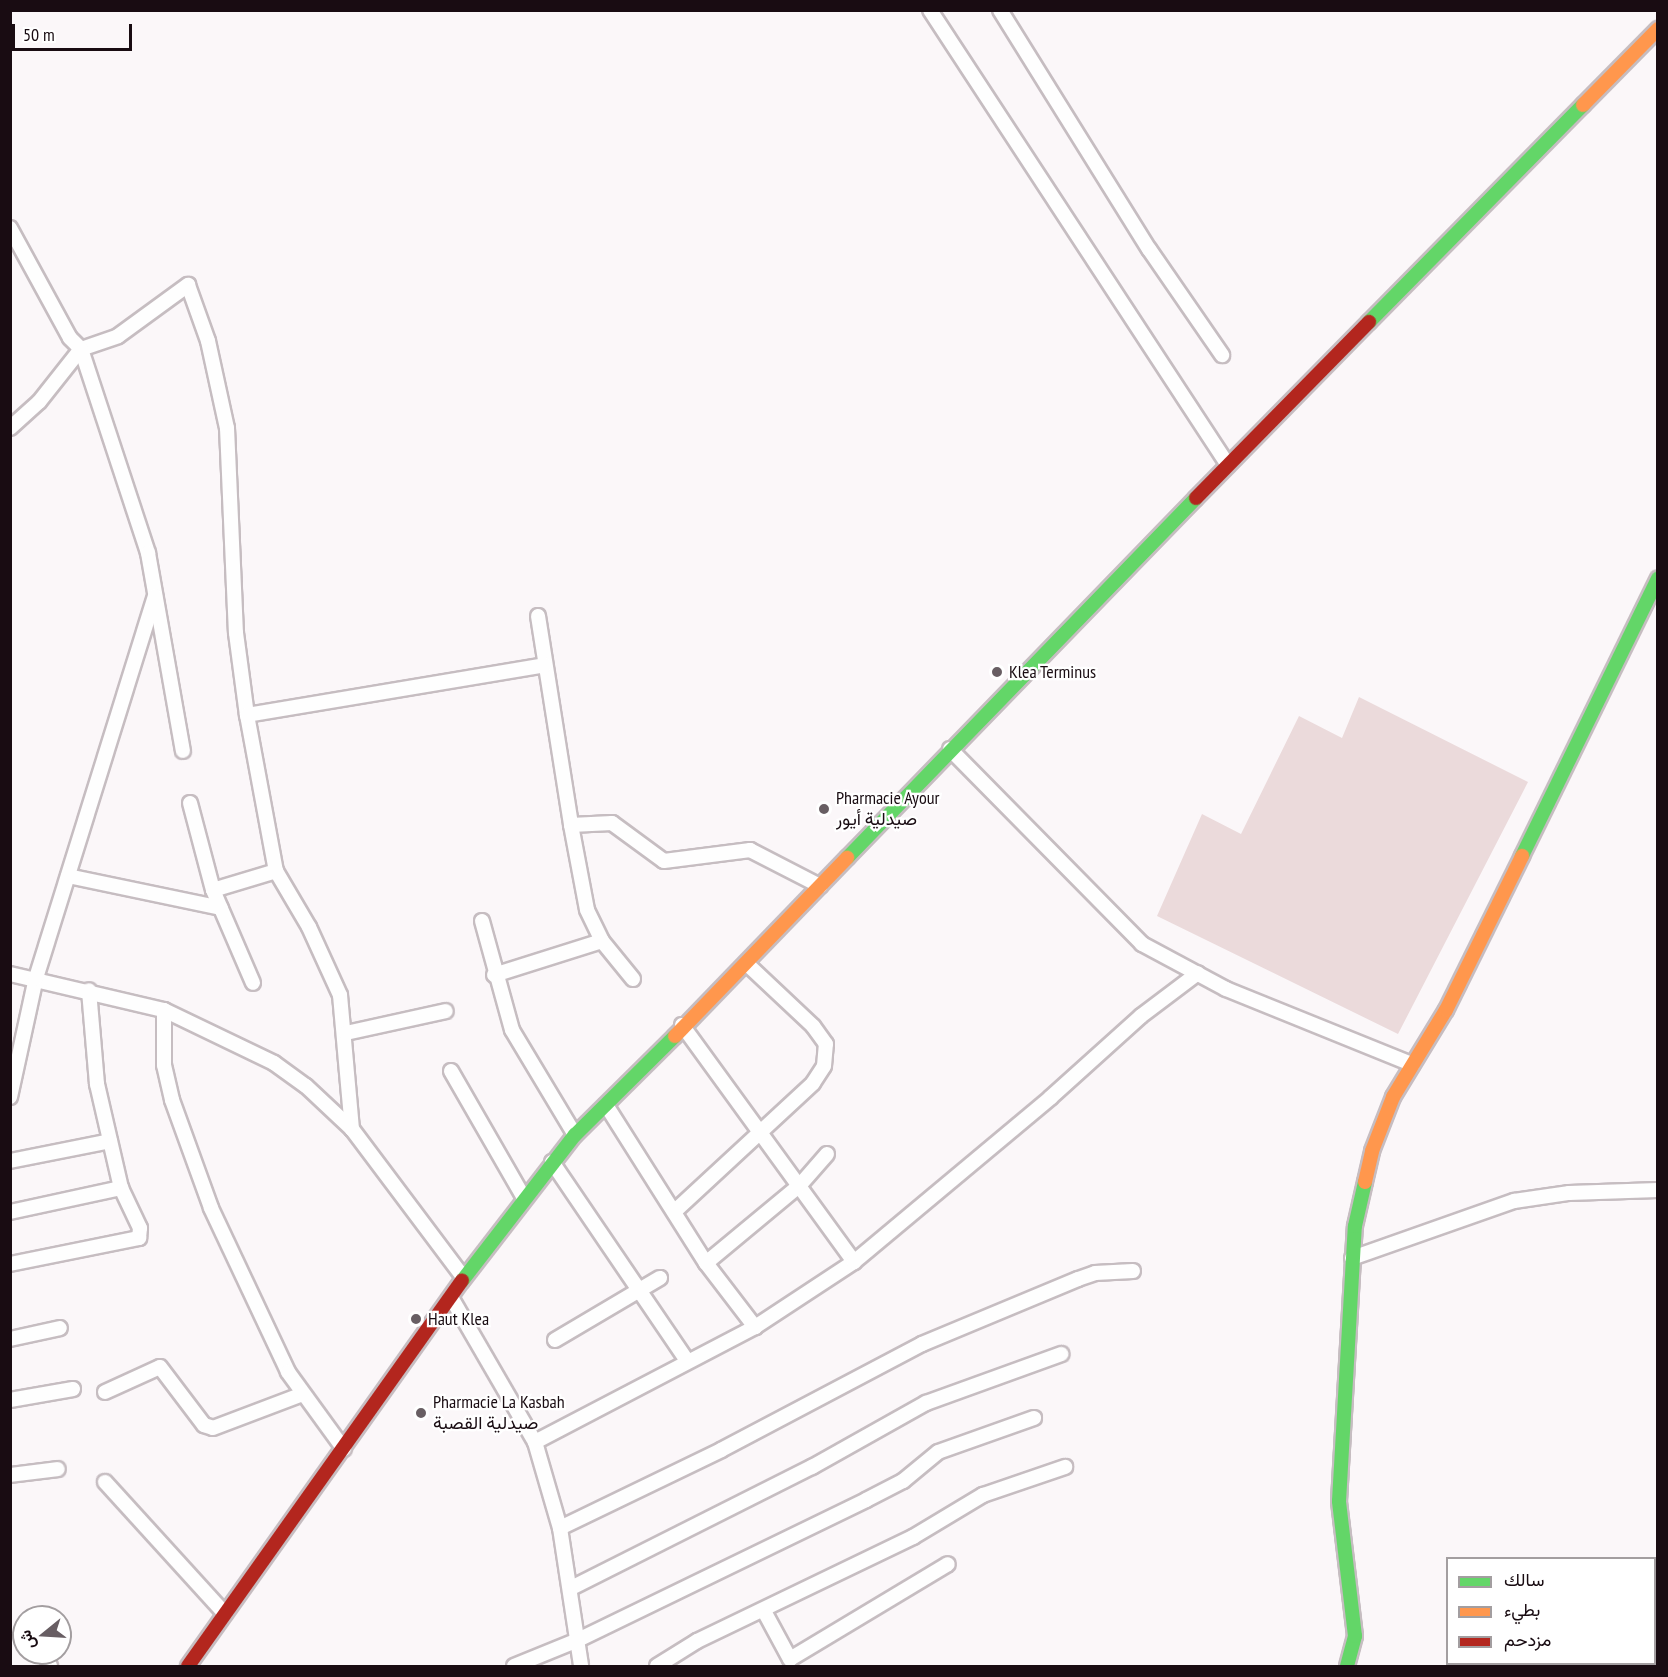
<!DOCTYPE html>
<meta charset="utf-8">
<style>
body{margin:0}
#map{position:relative;width:1668px;height:1677px;overflow:hidden;background:#fbf7f9;font-family:"PT Sans Narrow",Vazirmatn,sans-serif}
div>[style]{position:absolute}
[style*='--x']{left:calc(var(--x)*1px);top:calc(var(--y)*1px);width:calc(var(--w)*1px);rotate:calc(var(--a)*1deg)}
.building>*{inset:0;background:#ebdadb}
.roads{filter:drop-shadow(2px 0 #c6bdc1) drop-shadow(-2px 0 #c6bdc1) drop-shadow(0 2px #c6bdc1) drop-shadow(0 -2px #c6bdc1)}
.street>*{height:14px;margin:-7px;padding:0 7px;transform-origin:7px;border-radius:7px;background:#fefefe}
.fast>*{height:14px;margin:-7px;padding:0 7px;transform-origin:7px;border-radius:7px;background:#63d668}
.slow>*{height:14px;margin:-7px;padding:0 7px;transform-origin:7px;border-radius:7px;background:#ff974d}
.jam>*{height:14px;margin:-7px;padding:0 7px;transform-origin:7px;border-radius:7px;background:#b3261e}
.dots>*{width:16px;height:16px;translate:-50% -50%;box-sizing:border-box;border:3px solid #fff;border-radius:50%}
span{translate:-50% -50%;white-space:nowrap;text-align:center;line-height:1.15;-webkit-text-stroke:4.5px #fff;paint-order:stroke}
.poi-label{font-size:18px;color:#190c12}
.left{translate:0 -50%;text-align:left}
.frame{position:absolute;inset:0;border:12px solid #190c12;pointer-events:none}
.legend{position:absolute;left:1446px;top:1557px;width:210px;height:108px;box-sizing:border-box;background:#fff;border:2px solid #a39ea0;margin:0;padding:8px 10px;list-style:none;font-size:18px;color:#190c12}
.legend li{display:flex;align-items:center;gap:12px;height:30px}
.legend b{width:30px;border:2px solid #a39ea0}
.north{position:absolute;left:12px;top:1605px;width:60px;height:60px;box-sizing:border-box;background:#fff;border:2px solid #a39ea0;border-radius:50%;rotate:252deg;font-size:16px;font-weight:700;line-height:24px;text-align:center;color:#190c12}
.north::after{content:'';display:block;margin:auto;width:21px;height:27px;background:#685e63;clip-path:polygon(50% 0,100% 100%,50% 72%,0 100%)}
.scale{position:absolute;left:12px;top:24px;width:120px;height:27px;box-sizing:border-box;border:3px solid #190c12;border-top:0;padding-left:8px;font-size:18px;line-height:21px;white-space:nowrap;color:#190c12;-webkit-text-stroke:4px #fff;paint-order:stroke}
</style>
<div id="map">
<div class="building">
<div style="clip-path:polygon(1359px 697px,1528px 782px,1398px 1034px,1157px 916px,1202px 814px,1241px 834px,1299px 716px,1342px 738px)"></div>
</div>
<div class="roads">
<div class="street">
<div style="--x:930;--y:10;--w:544;--a:56.78"></div>
<div style="--x:1000;--y:10;--w:282;--a:58.1"></div>
<div style="--x:1149;--y:249;--w:129;--a:55.4"></div>
<div style="--x:10;--y:228;--w:125;--a:61.4"></div>
<div style="--x:70;--y:338;--w:16;--a:45"></div>
<div style="--x:81;--y:349;--w:39;--a:-19"></div>
<div style="--x:118;--y:336;--w:87;--a:-36.1"></div>
<div style="--x:188;--y:285;--w:59;--a:70.3"></div>
<div style="--x:208;--y:341;--w:89;--a:77.7"></div>
<div style="--x:227;--y:428;--w:205;--a:87.5"></div>
<div style="--x:236;--y:633;--w:83;--a:82.4"></div>
<div style="--x:247;--y:715;--w:159;--a:79.5"></div>
<div style="--x:276;--y:871;--w:65;--a:59.5"></div>
<div style="--x:309;--y:927;--w:75;--a:65.5"></div>
<div style="--x:340;--y:995;--w:135;--a:84.9"></div>
<div style="--x:81;--y:349;--w:215;--a:71.8"></div>
<div style="--x:148;--y:553;--w:201;--a:80"></div>
<div style="--x:10;--y:428;--w:39;--a:-42"></div>
<div style="--x:39;--y:402;--w:68;--a:-51.6"></div>
<div style="--x:538;--y:616;--w:212;--a:81"></div>
<div style="--x:571;--y:825;--w:41;--a:-2.8"></div>
<div style="--x:612;--y:823;--w:64;--a:36.2"></div>
<div style="--x:664;--y:861;--w:87;--a:-7.3"></div>
<div style="--x:750;--y:850;--w:79;--a:27.2"></div>
<div style="--x:247;--y:715;--w:302;--a:-9.5"></div>
<div style="--x:950;--y:749;--w:274;--a:45.4"></div>
<div style="--x:1142;--y:944;--w:95;--a:28.2"></div>
<div style="--x:1226;--y:989;--w:201;--a:22"></div>
<div style="--x:190;--y:803;--w:90;--a:75.2"></div>
<div style="--x:213;--y:890;--w:101;--a:66.7"></div>
<div style="--x:571;--y:825;--w:86;--a:79.3"></div>
<div style="--x:587;--y:910;--w:34;--a:64"></div>
<div style="--x:602;--y:941;--w:49;--a:50.8"></div>
<div style="--x:68;--y:876;--w:156;--a:11.8"></div>
<div style="--x:213;--y:890;--w:66;--a:-16.8"></div>
<div style="--x:482;--y:921;--w:113;--a:74.6"></div>
<div style="--x:512;--y:1030;--w:122;--a:59"></div>
<div style="--x:10;--y:974;--w:158;--a:13.2"></div>
<div style="--x:164;--y:1010;--w:122;--a:25.7"></div>
<div style="--x:274;--y:1063;--w:39;--a:36"></div>
<div style="--x:306;--y:1086;--w:63;--a:43.1"></div>
<div style="--x:352;--y:1129;--w:186;--a:53.1"></div>
<div style="--x:494;--y:975;--w:113;--a:-17.5"></div>
<div style="--x:164;--y:1010;--w:55;--a:90"></div>
<div style="--x:164;--y:1065;--w:36;--a:77"></div>
<div style="--x:172;--y:1100;--w:115;--a:70.1"></div>
<div style="--x:211;--y:1208;--w:181;--a:64.8"></div>
<div style="--x:288;--y:1372;--w:95;--a:54"></div>
<div style="--x:682;--y:1025;--w:293;--a:54"></div>
<div style="--x:346;--y:1033;--w:102;--a:-12.4"></div>
<div style="--x:451;--y:1071;--w:146;--a:60.1"></div>
<div style="--x:10;--y:1097;--w:122;--a:-77.7"></div>
<div style="--x:36;--y:978;--w:400;--a:-72.7"></div>
<div style="--x:606;--y:1105;--w:187;--a:57.7"></div>
<div style="--x:706;--y:1263;--w:81;--a:52.6"></div>
<div style="--x:10;--y:1161;--w:102;--a:-11.3"></div>
<div style="--x:552;--y:1162;--w:240;--a:55.8"></div>
<div style="--x:675;--y:1211;--w:188;--a:-42.8"></div>
<div style="--x:813;--y:1083;--w:20;--a:-57"></div>
<div style="--x:824;--y:1066;--w:22;--a:-85"></div>
<div style="--x:826;--y:1044;--w:22;--a:-126"></div>
<div style="--x:813;--y:1026;--w:91;--a:-136.8"></div>
<div style="--x:10;--y:1212;--w:114;--a:-12.2"></div>
<div style="--x:1352;--y:1258;--w:172;--a:-19.4"></div>
<div style="--x:1514;--y:1201;--w:56;--a:-8.3"></div>
<div style="--x:1569;--y:1193;--w:89;--a:-1.9"></div>
<div style="--x:706;--y:1263;--w:122;--a:-39.7"></div>
<div style="--x:800;--y:1185;--w:41;--a:-48.9"></div>
<div style="--x:10;--y:1264;--w:132;--a:-11.4"></div>
<div style="--x:139;--y:1238;--w:10;--a:-84"></div>
<div style="--x:140;--y:1228;--w:44;--a:-115.4"></div>
<div style="--x:121;--y:1188;--w:107;--a:-103"></div>
<div style="--x:97;--y:1084;--w:94;--a:-94.9"></div>
<div style="--x:452;--y:1299;--w:165;--a:59.9"></div>
<div style="--x:535;--y:1442;--w:90;--a:73.8"></div>
<div style="--x:560;--y:1528;--w:140;--a:81.3"></div>
<div style="--x:10;--y:1339;--w:51;--a:-12.4"></div>
<div style="--x:555;--y:1340;--w:122;--a:-30.6"></div>
<div style="--x:105;--y:1392;--w:60;--a:-24.4"></div>
<div style="--x:160;--y:1367;--w:73;--a:52.8"></div>
<div style="--x:204;--y:1425;--w:9;--a:18"></div>
<div style="--x:213;--y:1428;--w:96;--a:-20.7"></div>
<div style="--x:10;--y:1400;--w:64;--a:-9.9"></div>
<div style="--x:535;--y:1442;--w:248;--a:-27.6"></div>
<div style="--x:755;--y:1327;--w:118;--a:-33.3"></div>
<div style="--x:854;--y:1262;--w:256;--a:-39.9"></div>
<div style="--x:1050;--y:1098;--w:122;--a:-42"></div>
<div style="--x:1141;--y:1016;--w:71;--a:-37"></div>
<div style="--x:10;--y:1475;--w:48;--a:-7.1"></div>
<div style="--x:105;--y:1482;--w:178;--a:47.7"></div>
<div style="--x:560;--y:1528;--w:179;--a:-25.8"></div>
<div style="--x:721;--y:1450;--w:227;--a:-27.8"></div>
<div style="--x:922;--y:1344;--w:169;--a:-22.6"></div>
<div style="--x:1078;--y:1279;--w:18;--a:-19"></div>
<div style="--x:1095;--y:1273;--w:38;--a:-3"></div>
<div style="--x:571;--y:1588;--w:270;--a:-26.7"></div>
<div style="--x:812;--y:1467;--w:131;--a:-29.3"></div>
<div style="--x:926;--y:1403;--w:144;--a:-19.9"></div>
<div style="--x:764;--y:1611;--w:55;--a:61.6"></div>
<div style="--x:790;--y:1659;--w:184;--a:-31"></div>
<div style="--x:45;--y:1653;--w:14;--a:69"></div>
<div style="--x:514;--y:1666;--w:69;--a:-22.1"></div>
<div style="--x:578;--y:1640;--w:320;--a:-25.9"></div>
<div style="--x:866;--y:1500;--w:42;--a:-27.2"></div>
<div style="--x:903;--y:1481;--w:45;--a:-39.6"></div>
<div style="--x:938;--y:1452;--w:102;--a:-19.5"></div>
<div style="--x:657;--y:1666;--w:47;--a:-32"></div>
<div style="--x:697;--y:1641;--w:240;--a:-25.7"></div>
<div style="--x:913;--y:1537;--w:82;--a:-31"></div>
<div style="--x:983;--y:1495;--w:87;--a:-18.9"></div>
</div>
<div class="fast">
<div style="--x:1369;--y:322;--w:305;--a:-45.4"></div>
<div style="--x:1522;--y:856;--w:309;--a:-63.9"></div>
<div style="--x:847;--y:858;--w:501;--a:-45.89"></div>
<div style="--x:462;--y:1281;--w:185;--a:-52.3"></div>
<div style="--x:575;--y:1135;--w:141;--a:-44.7"></div>
<div style="--x:1347;--y:1666;--w:31;--a:-75"></div>
<div style="--x:1355;--y:1636;--w:136;--a:-96.8"></div>
<div style="--x:1339;--y:1501;--w:275;--a:-86.7"></div>
<div style="--x:1355;--y:1226;--w:45;--a:-77.2"></div>
</div>
<div class="slow">
<div style="--x:1583;--y:105;--w:107;--a:-45.4"></div>
<div style="--x:675;--y:1036;--w:248;--a:-46"></div>
<div style="--x:1365;--y:1182;--w:32;--a:-77"></div>
<div style="--x:1372;--y:1151;--w:58;--a:-68.7"></div>
<div style="--x:1393;--y:1097;--w:102;--a:-58.7"></div>
<div style="--x:1446;--y:1010;--w:172;--a:-63.7"></div>
</div>
<div class="jam">
<div style="--x:1196;--y:498;--w:247;--a:-45.5"></div>
<div style="--x:188;--y:1666;--w:473;--a:-54.6"></div>
</div>
</div>
<div class="dots">
<div style="left:997px;top:672px;background:#685e63"></div>
<div style="left:824px;top:809px;background:#685e63"></div>
<div style="left:416px;top:1319px;background:#685e63"></div>
<div style="left:421px;top:1413px;background:#685e63"></div>
</div>
<div class="poi-label">
<span class="left" style="left:1009px;top:672px">Klea Terminus</span>
<span class="left" style="left:836px;top:809px">Pharmacie Ayour<br>صيدلية أيور</span>
<span class="left" style="left:428px;top:1319px">Haut Klea</span>
<span class="left" style="left:433px;top:1413px">Pharmacie La Kasbah<br>صيدلية القصبة</span>
</div>
<div class="frame"></div>
<ul class="legend">
<li><b style="height:8px;background:#63d668"></b>سالك</li>
<li><b style="height:8px;background:#ff974d"></b>بطيء</li>
<li><b style="height:8px;background:#b3261e"></b>مزدحم</li>
</ul>
<div class="north">ش</div>
<div class="scale">50 m</div>
</div>
